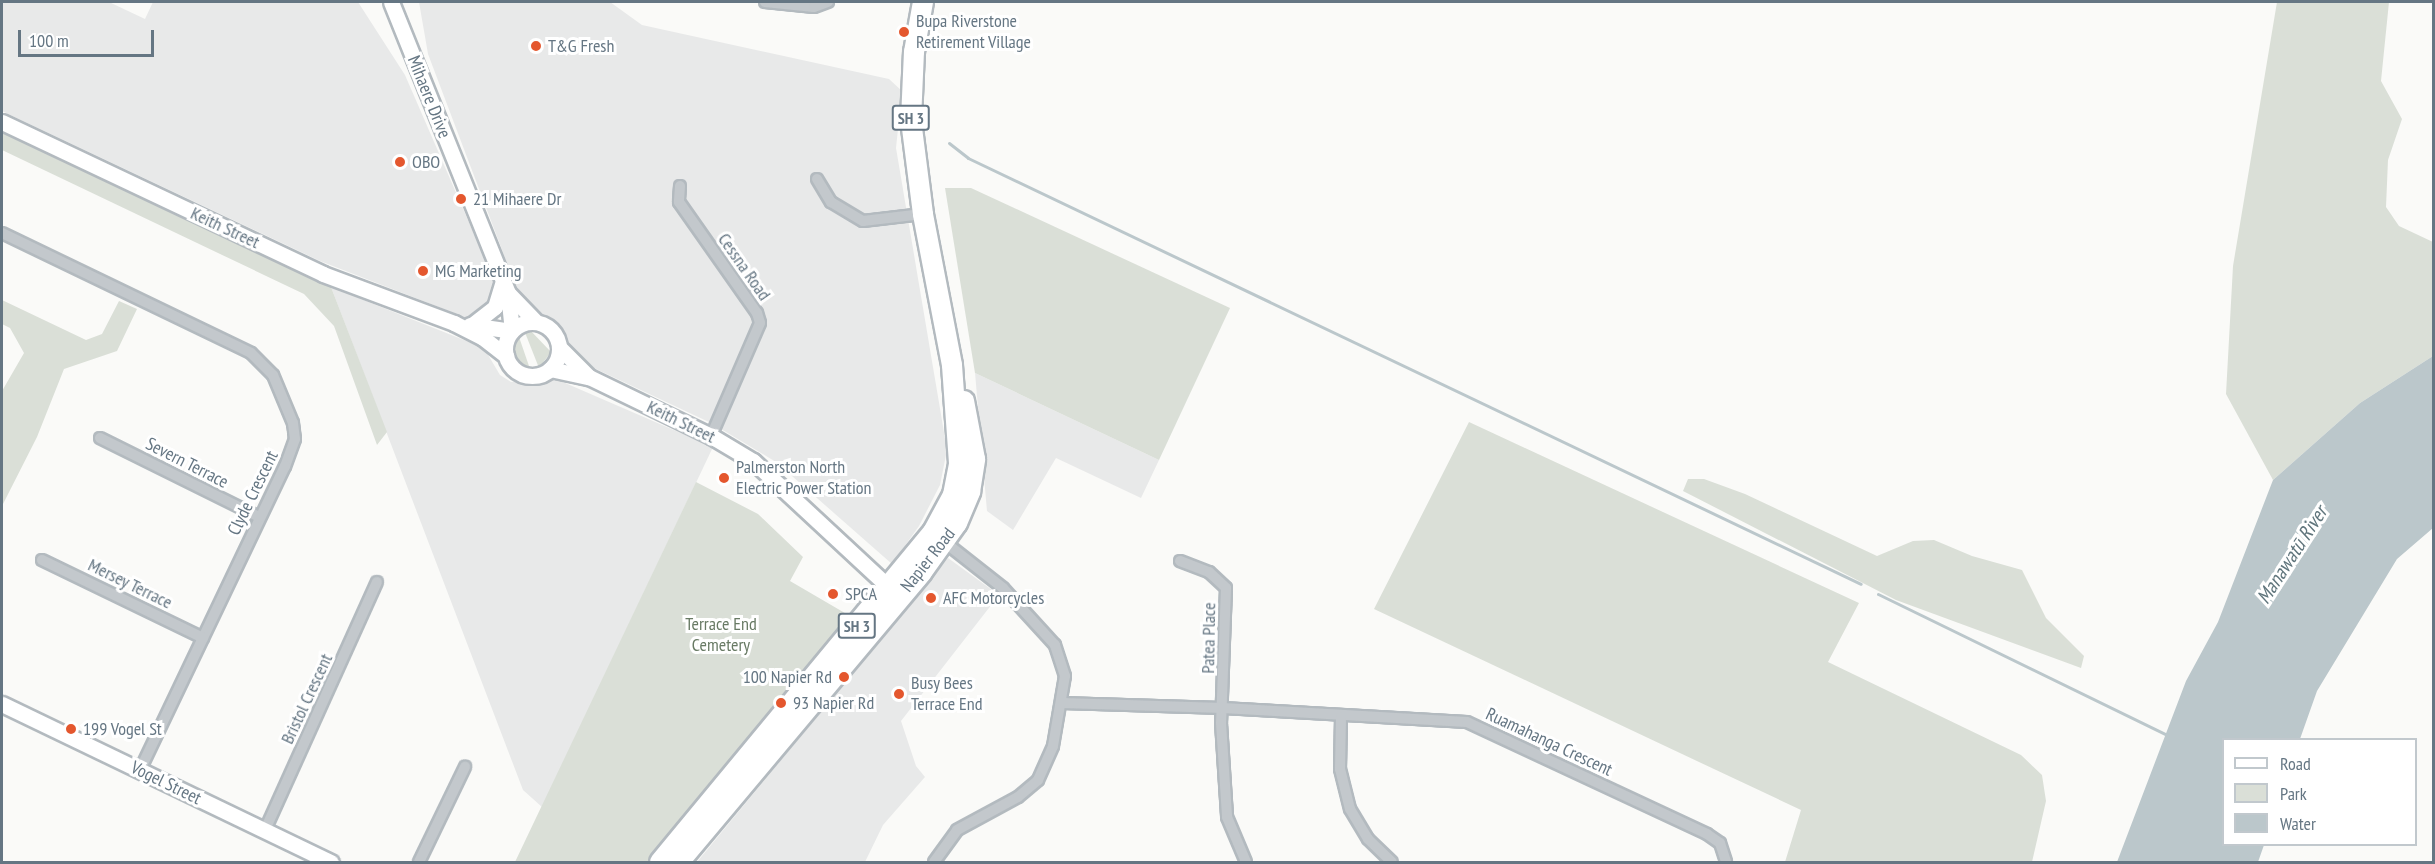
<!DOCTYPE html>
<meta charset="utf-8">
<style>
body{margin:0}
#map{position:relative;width:2435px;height:864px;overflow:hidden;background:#fafaf8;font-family:"PT Sans Narrow",sans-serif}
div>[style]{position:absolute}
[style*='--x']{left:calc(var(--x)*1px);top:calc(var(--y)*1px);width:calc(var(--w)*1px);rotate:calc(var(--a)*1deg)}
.built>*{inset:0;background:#e8e9e9}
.green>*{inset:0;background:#dadfd7}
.water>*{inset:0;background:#bbc7cb}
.stream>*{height:3px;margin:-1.5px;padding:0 1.5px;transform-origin:1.5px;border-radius:1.5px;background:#bbc7cb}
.roads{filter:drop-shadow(2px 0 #b3babf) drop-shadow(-2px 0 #b3babf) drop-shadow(0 2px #b3babf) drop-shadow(0 -2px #b3babf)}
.street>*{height:10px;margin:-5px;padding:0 5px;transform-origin:5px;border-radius:5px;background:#c3c8cc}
.secondary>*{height:15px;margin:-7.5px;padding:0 7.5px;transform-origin:7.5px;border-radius:7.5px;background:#fff}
.secondary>.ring{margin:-7.5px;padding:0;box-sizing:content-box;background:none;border:15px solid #fff;border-radius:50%}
.highway>*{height:20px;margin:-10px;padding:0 10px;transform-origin:10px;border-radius:10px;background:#fff}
.dots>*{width:16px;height:16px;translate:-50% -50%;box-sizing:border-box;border:3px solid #fff;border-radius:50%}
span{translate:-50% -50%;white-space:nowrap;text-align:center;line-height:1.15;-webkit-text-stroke:6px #fff;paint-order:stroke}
.shield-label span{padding:2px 4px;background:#fff;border:2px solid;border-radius:4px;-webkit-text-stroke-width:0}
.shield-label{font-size:16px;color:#657683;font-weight:700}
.poi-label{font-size:18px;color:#657683}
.left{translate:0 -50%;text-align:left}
.right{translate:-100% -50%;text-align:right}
.street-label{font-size:18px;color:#657683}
.park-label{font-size:18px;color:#687a64}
.water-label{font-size:20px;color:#60757c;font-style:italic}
.frame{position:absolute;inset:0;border:3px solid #657683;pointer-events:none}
.legend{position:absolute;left:2222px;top:738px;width:195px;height:108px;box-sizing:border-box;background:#fff;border:2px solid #c1c8cd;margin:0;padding:8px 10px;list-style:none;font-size:18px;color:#657683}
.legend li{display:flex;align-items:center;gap:12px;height:30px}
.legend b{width:30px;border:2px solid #c1c8cd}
.scale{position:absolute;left:18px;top:30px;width:136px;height:27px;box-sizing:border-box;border:3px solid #657683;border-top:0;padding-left:8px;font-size:18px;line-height:21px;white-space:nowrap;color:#657683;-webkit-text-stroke:4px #fff;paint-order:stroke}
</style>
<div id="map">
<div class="built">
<div style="clip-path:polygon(2px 2px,109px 2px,145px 19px,153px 2px,358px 2px,405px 75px,497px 287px,492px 305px,483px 313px,467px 318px,320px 261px,2px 111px)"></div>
<div style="clip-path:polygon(419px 2px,610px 2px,642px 25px,889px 79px,902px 91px,896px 148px,947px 450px,940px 485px,919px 526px,892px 564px,776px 462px,711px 423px,564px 354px,524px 308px,428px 54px)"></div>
<div style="clip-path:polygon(331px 287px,484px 348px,500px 375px,511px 382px,549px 376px,713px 447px,542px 807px,523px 790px)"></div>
<div style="clip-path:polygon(975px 373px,1159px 460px,1141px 498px,1056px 458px,1013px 530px,987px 511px)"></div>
<div style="clip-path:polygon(948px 558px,999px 595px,901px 721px,916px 766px,925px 777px,883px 825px,865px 862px,697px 862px)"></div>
</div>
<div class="green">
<div style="clip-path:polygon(2277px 2px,2389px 2px,2381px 81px,2402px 119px,2388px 160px,2386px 207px,2399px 226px,2433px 242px,2433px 356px,2360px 403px,2273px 480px,2226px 394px,2233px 266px)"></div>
<div style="clip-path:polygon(2px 132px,331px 287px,387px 432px,377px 445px,334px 326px,304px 294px,2px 150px)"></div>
<div style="clip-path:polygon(945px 188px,971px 188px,1230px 308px,1159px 460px,975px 373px)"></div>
<div style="clip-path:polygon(2px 300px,86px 340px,102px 334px,119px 301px,137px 309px,117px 351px,64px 369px,37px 437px,2px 506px,2px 391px,24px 353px,10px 328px,2px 324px)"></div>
<div style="clip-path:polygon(529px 329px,551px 352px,539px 368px,524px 330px)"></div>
<div style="clip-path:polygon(518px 334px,530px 369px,522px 367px,512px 354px)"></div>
<div style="clip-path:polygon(1469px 422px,1859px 603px,1828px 662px,2021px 755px,2042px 775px,2046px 801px,2032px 862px,1785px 862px,1801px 810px,1374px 609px)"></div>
<div style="clip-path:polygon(1688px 479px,1704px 479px,1745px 494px,1877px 556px,1913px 541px,1934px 540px,1972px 556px,2022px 570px,2046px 618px,2084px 656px,2081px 668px,1896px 600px,1683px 491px)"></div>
<div style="clip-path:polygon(696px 482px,758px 514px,803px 557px,790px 581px,850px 616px,648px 862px,515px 862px)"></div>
</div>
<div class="water">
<div style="clip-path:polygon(2433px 356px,2433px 528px,2397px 559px,2317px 691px,2300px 739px,2224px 740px,2224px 844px,2264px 845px,2258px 862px,2117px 862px,2186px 681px,2218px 622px,2273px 480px,2360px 403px)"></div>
</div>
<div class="stream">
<div style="--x:949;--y:143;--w:24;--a:38"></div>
<div style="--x:968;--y:158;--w:989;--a:25.5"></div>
<div style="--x:1878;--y:594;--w:322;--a:26"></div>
</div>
<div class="roads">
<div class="street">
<div style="--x:765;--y:2;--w:49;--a:5.8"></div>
<div style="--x:814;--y:7;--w:15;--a:-20"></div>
<div style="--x:817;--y:179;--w:27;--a:59"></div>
<div style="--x:831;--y:202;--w:37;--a:31"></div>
<div style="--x:863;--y:221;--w:60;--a:-6.7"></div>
<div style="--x:680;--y:186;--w:16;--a:94"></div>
<div style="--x:679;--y:202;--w:136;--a:54.9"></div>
<div style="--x:757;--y:313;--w:10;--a:73"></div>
<div style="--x:760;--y:323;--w:123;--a:113.4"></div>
<div style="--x:2;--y:233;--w:276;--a:25.7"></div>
<div style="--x:251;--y:353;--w:31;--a:45"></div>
<div style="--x:273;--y:375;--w:52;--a:67.4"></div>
<div style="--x:293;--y:423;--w:16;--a:83"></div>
<div style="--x:295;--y:439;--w:29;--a:110"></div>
<div style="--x:285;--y:466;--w:337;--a:115.5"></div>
<div style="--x:100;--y:438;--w:178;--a:26.4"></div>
<div style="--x:42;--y:560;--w:179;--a:25.8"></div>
<div style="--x:1180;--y:561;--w:31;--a:21"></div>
<div style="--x:1209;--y:572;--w:23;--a:43"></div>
<div style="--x:1226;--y:588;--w:135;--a:92.1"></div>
<div style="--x:1221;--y:723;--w:94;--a:86.3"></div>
<div style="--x:1227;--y:817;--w:49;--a:67.1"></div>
<div style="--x:1062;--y:703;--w:161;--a:1.8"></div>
<div style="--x:1223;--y:708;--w:244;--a:3.3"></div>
<div style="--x:1467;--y:722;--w:265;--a:25"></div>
<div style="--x:1707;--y:834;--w:16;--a:35"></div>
<div style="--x:1720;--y:843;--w:20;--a:72"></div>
<div style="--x:1341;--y:717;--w:52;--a:91.1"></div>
<div style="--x:1340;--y:769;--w:41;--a:76"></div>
<div style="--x:1350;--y:809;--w:35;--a:59"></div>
<div style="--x:1368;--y:839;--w:33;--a:44"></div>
<div style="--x:265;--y:830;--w:272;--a:-65.7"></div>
<div style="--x:419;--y:862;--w:106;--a:-64.2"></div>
<div style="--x:934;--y:862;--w:39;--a:-54"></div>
<div style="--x:957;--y:830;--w:69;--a:-28.4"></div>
<div style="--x:1018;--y:797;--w:26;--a:-40"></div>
<div style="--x:1038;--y:780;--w:37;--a:-66"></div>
<div style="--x:1053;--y:746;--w:71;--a:-80.3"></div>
<div style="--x:1065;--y:676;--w:33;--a:-108"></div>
<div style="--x:1055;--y:645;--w:77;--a:-132.4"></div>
<div style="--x:1003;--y:588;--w:78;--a:-141.8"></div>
</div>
<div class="secondary">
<div style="--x:391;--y:2;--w:314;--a:68.1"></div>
<div style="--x:508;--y:293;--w:37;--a:84"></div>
<div style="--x:2;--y:122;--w:355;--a:25.3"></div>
<div style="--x:323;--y:274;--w:140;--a:20.5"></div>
<div style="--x:454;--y:323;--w:31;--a:27"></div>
<div style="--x:482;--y:337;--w:31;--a:38"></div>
<div style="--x:508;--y:293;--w:40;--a:46"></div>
<div class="ring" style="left:505px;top:322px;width:39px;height:39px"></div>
<div style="--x:470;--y:325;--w:42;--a:8.1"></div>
<div style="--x:472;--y:325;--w:29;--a:-38"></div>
<div style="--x:495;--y:307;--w:24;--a:-73"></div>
<div style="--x:559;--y:347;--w:42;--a:45"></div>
<div style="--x:550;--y:369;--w:40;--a:12"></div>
<div style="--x:589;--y:377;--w:136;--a:25.8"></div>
<div style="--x:711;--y:436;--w:49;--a:30.8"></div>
<div style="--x:753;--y:461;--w:194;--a:42.9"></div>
<div style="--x:2;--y:704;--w:365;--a:25.7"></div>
</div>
<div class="highway">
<div style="--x:660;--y:862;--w:428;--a:-50.4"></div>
<div style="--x:933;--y:532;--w:42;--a:-61.6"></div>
<div style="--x:953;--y:495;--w:33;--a:-79"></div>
<div style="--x:959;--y:463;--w:98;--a:-94.1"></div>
<div style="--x:952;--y:365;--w:154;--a:-100.9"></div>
<div style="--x:923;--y:214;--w:95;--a:-97.3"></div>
<div style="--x:911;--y:120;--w:68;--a:-87.5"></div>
<div style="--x:914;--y:52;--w:51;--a:-79.8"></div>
<div style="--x:679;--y:862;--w:378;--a:-50"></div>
<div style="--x:922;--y:572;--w:60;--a:-54.5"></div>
<div style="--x:957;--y:523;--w:34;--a:-67"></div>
<div style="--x:970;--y:492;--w:33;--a:-81"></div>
<div style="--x:975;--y:459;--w:59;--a:-100.7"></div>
</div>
</div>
<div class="dots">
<div style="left:904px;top:32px;background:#e4572e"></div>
<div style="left:536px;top:46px;background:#e4572e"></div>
<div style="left:400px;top:162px;background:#e4572e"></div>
<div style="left:461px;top:199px;background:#e4572e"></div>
<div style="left:423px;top:271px;background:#e4572e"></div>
<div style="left:724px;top:478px;background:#e4572e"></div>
<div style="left:833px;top:594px;background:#e4572e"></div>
<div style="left:931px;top:598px;background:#e4572e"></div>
<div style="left:844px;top:677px;background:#e4572e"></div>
<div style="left:899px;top:694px;background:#e4572e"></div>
<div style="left:781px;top:703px;background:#e4572e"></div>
<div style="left:71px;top:729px;background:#e4572e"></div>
</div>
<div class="shield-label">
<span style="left:911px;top:118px">SH 3</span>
<span style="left:857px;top:626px">SH 3</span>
</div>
<div class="poi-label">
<span class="left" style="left:916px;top:32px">Bupa Riverstone<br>Retirement Village</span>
<span class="left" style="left:548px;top:46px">T&amp;G Fresh</span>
<span class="left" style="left:412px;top:162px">OBO</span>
<span class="left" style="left:473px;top:199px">21 Mihaere Dr</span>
<span class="left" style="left:435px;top:271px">MG Marketing</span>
<span class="left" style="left:736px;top:478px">Palmerston North<br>Electric Power Station</span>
<span class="left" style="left:845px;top:594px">SPCA</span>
<span class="left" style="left:943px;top:598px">AFC Motorcycles</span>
<span class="right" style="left:832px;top:677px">100 Napier Rd</span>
<span class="left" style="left:911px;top:694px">Busy Bees<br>Terrace End</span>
<span class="left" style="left:793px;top:703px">93 Napier Rd</span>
<span class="left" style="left:83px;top:729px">199 Vogel St</span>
</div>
<div class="street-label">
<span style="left:429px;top:97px;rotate:68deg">Mihaere Drive</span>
<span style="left:225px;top:228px;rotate:25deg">Keith Street</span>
<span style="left:744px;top:267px;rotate:55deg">Cessna Road</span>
<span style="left:681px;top:422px;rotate:26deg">Keith Street</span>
<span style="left:187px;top:463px;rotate:27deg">Severn Terrace</span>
<span style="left:253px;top:493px;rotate:-64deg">Clyde Crescent</span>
<span style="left:928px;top:560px;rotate:-52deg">Napier Road</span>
<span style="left:130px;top:584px;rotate:26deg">Mersey Terrace</span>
<span style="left:1209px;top:638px;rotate:-89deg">Patea Place</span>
<span style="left:307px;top:699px;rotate:-65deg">Bristol Crescent</span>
<span style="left:1549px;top:742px;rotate:25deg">Ruamahanga Crescent</span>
<span style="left:166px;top:783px;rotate:26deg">Vogel Street</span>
</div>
<div class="park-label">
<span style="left:721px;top:635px">Terrace End<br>Cemetery</span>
</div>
<div class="water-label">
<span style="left:2292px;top:555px;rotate:-57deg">Manawatū River</span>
</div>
<div class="frame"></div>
<ul class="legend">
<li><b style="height:8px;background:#fff"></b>Road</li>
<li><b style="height:16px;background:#dadfd7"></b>Park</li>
<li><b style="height:16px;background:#bbc7cb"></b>Water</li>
</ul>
<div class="scale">100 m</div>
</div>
